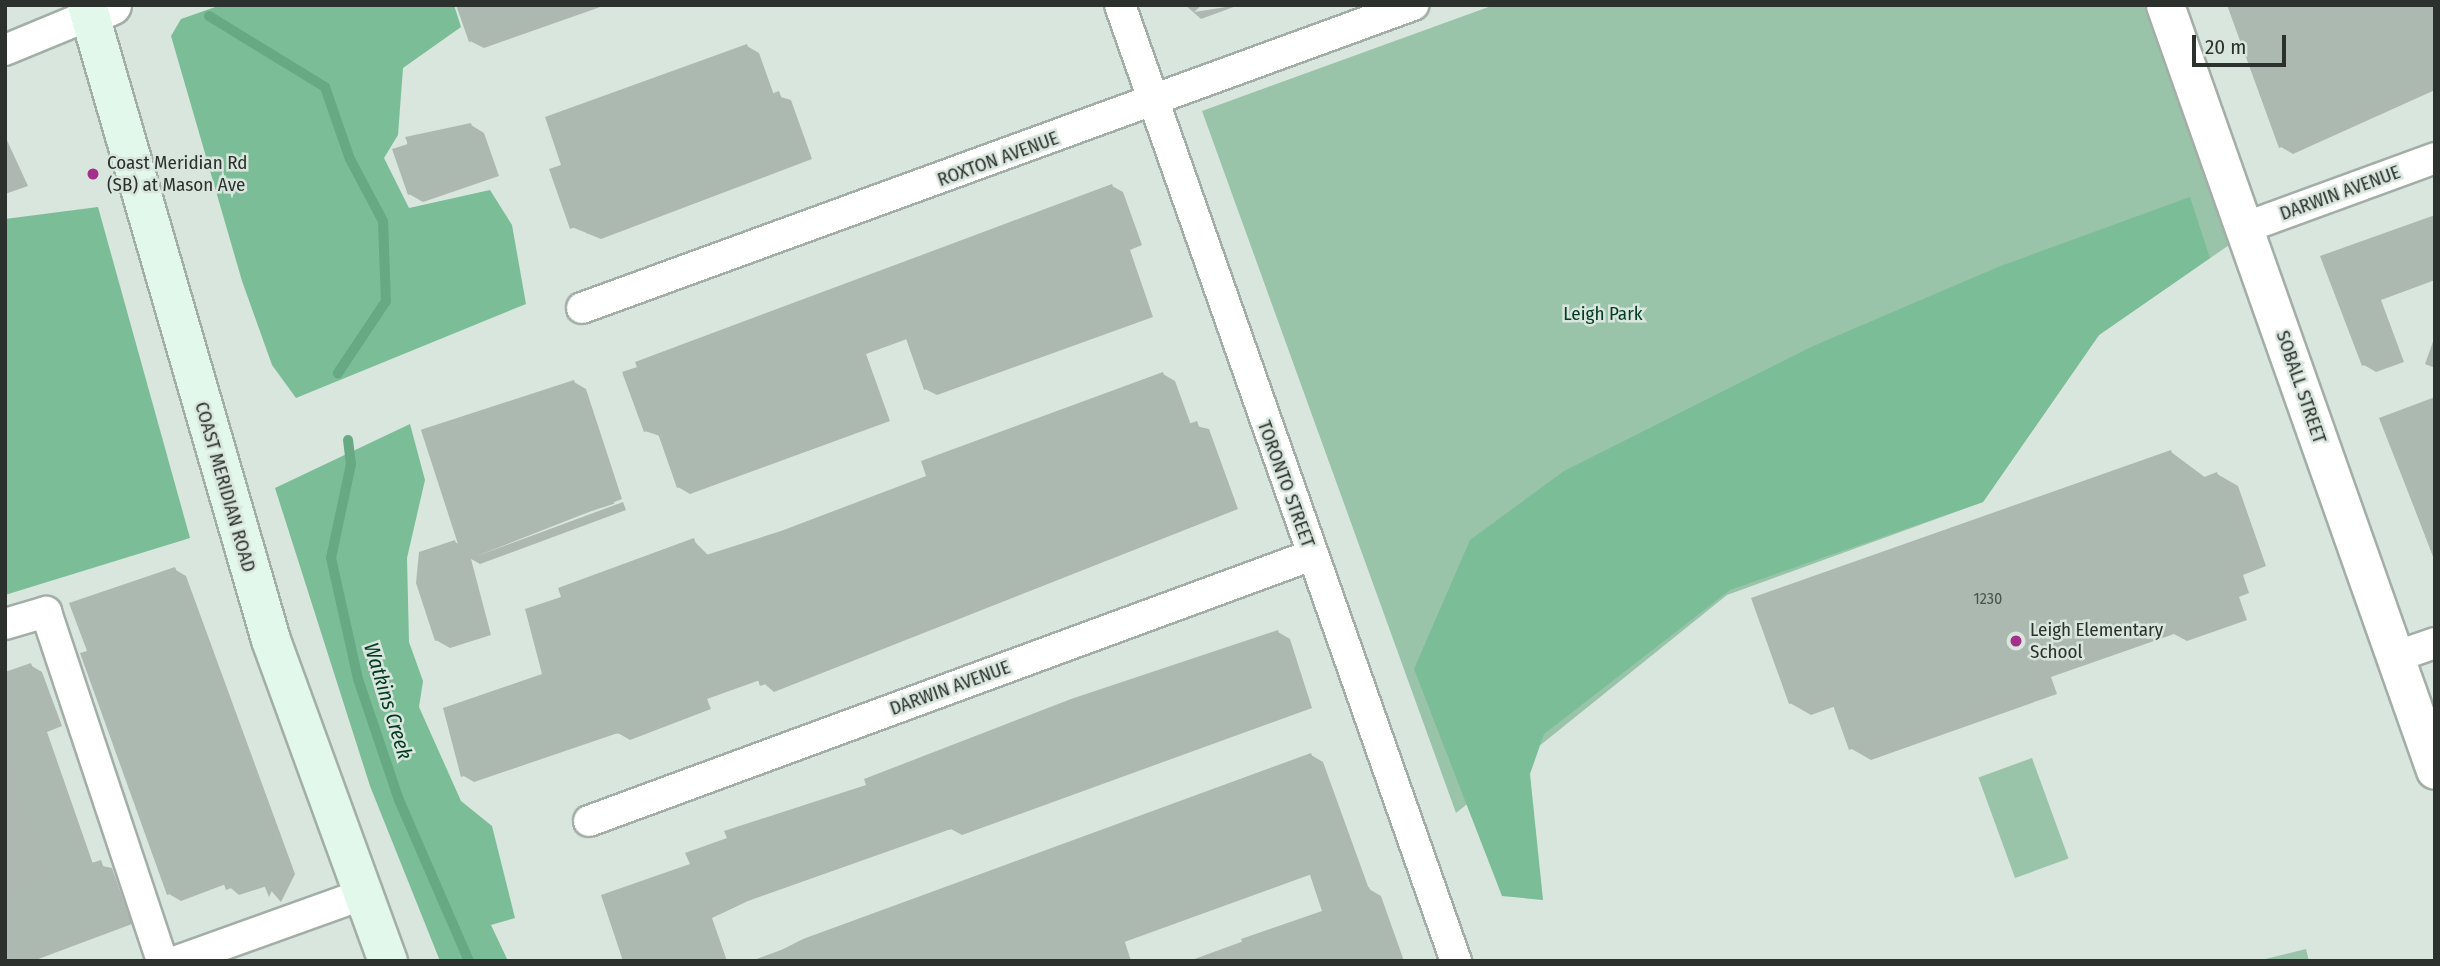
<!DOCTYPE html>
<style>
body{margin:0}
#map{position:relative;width:2440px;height:966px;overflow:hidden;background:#d9e6dd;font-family:"Fira Sans Condensed",sans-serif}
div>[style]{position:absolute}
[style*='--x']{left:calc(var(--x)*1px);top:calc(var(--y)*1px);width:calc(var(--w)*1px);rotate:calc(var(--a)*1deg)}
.green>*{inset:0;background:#99c4a9;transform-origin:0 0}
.forest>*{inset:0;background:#7bbd96}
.shadow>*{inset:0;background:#0003}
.stream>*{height:10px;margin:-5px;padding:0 5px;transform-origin:5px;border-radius:5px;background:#67a983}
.building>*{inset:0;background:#acb9b1;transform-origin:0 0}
.roads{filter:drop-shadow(2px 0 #a2aea6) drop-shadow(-2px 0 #a2aea6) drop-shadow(0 2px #a2aea6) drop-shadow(0 -2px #a2aea6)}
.minor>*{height:30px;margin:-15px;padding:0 15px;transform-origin:15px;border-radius:15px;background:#fff}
.tertiary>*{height:37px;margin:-18.5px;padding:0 18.5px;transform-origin:18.5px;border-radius:18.5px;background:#fff}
.secondary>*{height:38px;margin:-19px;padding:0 19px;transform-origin:19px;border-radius:19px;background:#e2f8eb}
.dots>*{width:19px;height:19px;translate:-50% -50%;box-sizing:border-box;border:4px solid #d9e6dd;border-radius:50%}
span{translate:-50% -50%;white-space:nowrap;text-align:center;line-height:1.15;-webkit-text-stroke:5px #d9e6dd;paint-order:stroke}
.number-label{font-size:16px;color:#4c534e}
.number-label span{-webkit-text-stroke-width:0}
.street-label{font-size:19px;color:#2c312d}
.poi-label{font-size:19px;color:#2c312d}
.left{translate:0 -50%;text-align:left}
.park-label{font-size:19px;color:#033c23}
.water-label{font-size:21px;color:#013a21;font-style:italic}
.frame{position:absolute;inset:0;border:7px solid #2c312d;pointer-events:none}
.scale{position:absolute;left:2192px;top:35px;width:94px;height:32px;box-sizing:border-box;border:4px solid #2c312d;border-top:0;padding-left:9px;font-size:21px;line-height:24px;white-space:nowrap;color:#2c312d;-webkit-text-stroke:5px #d9e6dd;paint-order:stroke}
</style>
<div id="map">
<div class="green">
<div style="clip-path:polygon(1494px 5px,2149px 5px,2232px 243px,2099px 335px,1983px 502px,1727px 595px,1456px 813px,1202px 111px)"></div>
<div style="left:2032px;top:758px;width:107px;height:57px;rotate:70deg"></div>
<div style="clip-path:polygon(2306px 949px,2309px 961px,2257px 961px)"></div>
</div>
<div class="forest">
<div style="clip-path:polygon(221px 5px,454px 5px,461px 27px,403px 68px,398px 135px,384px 158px,409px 208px,490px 190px,512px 225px,526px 304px,296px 398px,272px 365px,242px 281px,171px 36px,181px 19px)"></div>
<div style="clip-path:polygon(2190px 197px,2210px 258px,2099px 335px,1983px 502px,1730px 590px,1544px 734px,1530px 774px,1543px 900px,1502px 896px,1414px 669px,1470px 540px,1564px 471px,1811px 347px,1998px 267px)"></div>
<div style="clip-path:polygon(98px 207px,190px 538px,5px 595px,5px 219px)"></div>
<div style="clip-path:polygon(410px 424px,425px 480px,407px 558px,409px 642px,423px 681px,419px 707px,461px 801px,492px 826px,515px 918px,491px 925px,508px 961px,440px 961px,370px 786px,275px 488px)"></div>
</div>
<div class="shadow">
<div style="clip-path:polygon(458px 5px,606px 5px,484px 48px,470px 41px)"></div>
<div style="clip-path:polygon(1185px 5px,1202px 5px,1194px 12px,1239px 5px,1201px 19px)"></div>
<div style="clip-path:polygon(2435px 7px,2435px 90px,2293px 154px,2281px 147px)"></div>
<div style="clip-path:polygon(747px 46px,759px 53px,774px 95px,791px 100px,812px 159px,601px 239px,572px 227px,564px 166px)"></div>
<div style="clip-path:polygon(471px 125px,484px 133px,499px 176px,423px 202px,409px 194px,407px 138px)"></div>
<div style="clip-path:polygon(5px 136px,28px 186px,5px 194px)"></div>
<div style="clip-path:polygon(1112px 186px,1123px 192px,1142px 245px,1130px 250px,1153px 317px,937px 395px,925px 389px,907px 339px,866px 354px,890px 421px,690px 494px,678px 487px,660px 436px,645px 431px)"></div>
<div style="clip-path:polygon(2435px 216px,2435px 280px,2381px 300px,2404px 362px,2376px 372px,2364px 365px,2322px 257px)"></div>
<div style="clip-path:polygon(2435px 336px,2435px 368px,2425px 364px)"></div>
<div style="clip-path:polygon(1163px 374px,1175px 381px,1191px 425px,1209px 429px,1238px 509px,774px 692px,760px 680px,707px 699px,711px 709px,630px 740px,618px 733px,474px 782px,462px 775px,544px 675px,563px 598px,693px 540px,709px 556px,781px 533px,929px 477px)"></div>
<div style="clip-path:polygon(574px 382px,586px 389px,622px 499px,474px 557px,623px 502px,626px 510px,480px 564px,471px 559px,491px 635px,450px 648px,436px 640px,455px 542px,465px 548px)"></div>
<div style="clip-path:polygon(2435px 399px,2435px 562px,2381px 419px)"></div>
<div style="clip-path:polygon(2171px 452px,2206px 478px,2217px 474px,2238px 486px,2266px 566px,2243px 575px,2249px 593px,2239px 597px,2247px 620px,2187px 641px,2174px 634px,2051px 677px,2057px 694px,1871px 760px,1850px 748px,1836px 706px,1811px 715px,1790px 703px)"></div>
<div style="clip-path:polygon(174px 569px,186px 576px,295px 874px,281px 902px,267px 886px,239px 895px,226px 884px,181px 901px,169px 894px,89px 652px)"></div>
<div style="clip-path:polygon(1278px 632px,1290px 639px,1312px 708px,962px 835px,951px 829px,748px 901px,712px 918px,727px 961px,629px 961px,692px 865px,868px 786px)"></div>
<div style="clip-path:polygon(30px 665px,42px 672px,62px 726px,47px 732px,93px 864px,112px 868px,132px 924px,33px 961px,5px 961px,5px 674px)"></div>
<div style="clip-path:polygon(1311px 755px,1323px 762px,1369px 889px,1381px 896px,1404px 961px,1189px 961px,1324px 912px,1312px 874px,1072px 961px,751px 961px)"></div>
</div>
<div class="stream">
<div style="--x:209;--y:16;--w:136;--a:31.5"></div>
<div style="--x:325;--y:87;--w:76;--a:70.9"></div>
<div style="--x:350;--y:159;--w:70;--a:62"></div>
<div style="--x:383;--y:221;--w:80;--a:87.9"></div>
<div style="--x:386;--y:301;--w:87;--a:123.7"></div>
<div style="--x:348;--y:440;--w:24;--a:83"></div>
<div style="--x:351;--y:464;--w:96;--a:102"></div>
<div style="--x:331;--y:558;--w:124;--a:77.4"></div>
<div style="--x:358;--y:679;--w:128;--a:71.3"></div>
<div style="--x:399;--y:800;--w:176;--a:66.5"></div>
</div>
<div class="building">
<div style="clip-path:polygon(456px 5px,562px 5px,563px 9px,469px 42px)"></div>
<div style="clip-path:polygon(2227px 5px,2435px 5px,2435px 79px,2350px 111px,2353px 120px,2279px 148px)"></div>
<div style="clip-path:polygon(747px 44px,766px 96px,779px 91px,801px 152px,587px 234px,584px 224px,570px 229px,549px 169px,561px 165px,545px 117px)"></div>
<div style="clip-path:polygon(471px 123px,486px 168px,408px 195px,392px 149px,408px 144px,405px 137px)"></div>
<div style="clip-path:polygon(1112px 184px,1131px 239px,1119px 243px,1142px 311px,924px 390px,903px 330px,855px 347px,879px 414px,677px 488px,656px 428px,644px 432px,622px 372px,637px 367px,635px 362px)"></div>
<div style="clip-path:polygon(2435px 215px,2435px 270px,2370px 293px,2393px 355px,2362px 366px,2320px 256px)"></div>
<div style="clip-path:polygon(1163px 372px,1182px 426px,1197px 421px,1227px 502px,881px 636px,883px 642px,846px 656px,760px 686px,755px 671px,696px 693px,700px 703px,617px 734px,613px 724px,461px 777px,443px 708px,542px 674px,525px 609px,561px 597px,558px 588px,694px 538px,700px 557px,781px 531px,926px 476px,921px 461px)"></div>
<div style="left:574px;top:380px;width:130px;height:161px;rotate:72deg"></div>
<div style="clip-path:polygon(2435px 397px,2435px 552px,2432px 553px,2379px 418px)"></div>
<div style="clip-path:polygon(2171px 450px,2178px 470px,2188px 466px,2194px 481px,2217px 472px,2247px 555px,2223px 563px,2230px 582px,2219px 586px,2227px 609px,2165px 631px,2161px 620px,2031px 666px,2038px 683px,1849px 750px,1828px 691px,1789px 704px,1751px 598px)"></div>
<div style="clip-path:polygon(455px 540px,478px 627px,435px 641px,416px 583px,419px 552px)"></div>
<div style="clip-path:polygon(175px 567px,283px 867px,269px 897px,261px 877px,226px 890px,221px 876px,167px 895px,80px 653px,87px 651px,69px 603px)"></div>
<div style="clip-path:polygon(1278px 630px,1301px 702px,949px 830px,946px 821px,736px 896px,701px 912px,719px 961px,623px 961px,601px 895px,690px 864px,685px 853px,727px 838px,724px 831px,866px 785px,864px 779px,1071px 699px)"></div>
<div style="clip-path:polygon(31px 663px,51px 720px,36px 725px,67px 816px,85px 865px,101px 860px,121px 918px,5px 959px,5px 893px,49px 876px,5px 753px,5px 672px)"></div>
<div style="clip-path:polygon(1311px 753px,1361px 890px,1369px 887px,1395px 961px,1249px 961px,1241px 939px,1322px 911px,1307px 866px,1121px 930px,1131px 961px,760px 961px,803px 939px)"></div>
</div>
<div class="roads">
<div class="minor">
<div style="--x:1120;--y:5;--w:1013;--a:70.64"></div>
<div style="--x:5;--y:50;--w:92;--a:-22.4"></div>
<div style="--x:2244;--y:228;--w:203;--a:-20.1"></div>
<div style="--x:582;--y:308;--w:885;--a:-20.03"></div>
<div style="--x:5;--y:624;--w:43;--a:-16.3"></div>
<div style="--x:46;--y:612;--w:368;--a:71.6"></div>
<div style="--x:2395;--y:657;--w:42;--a:-19.3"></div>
<div style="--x:589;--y:821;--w:770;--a:-20.2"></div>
<div style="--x:177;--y:961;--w:195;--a:-19.7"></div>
</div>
<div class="tertiary">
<div style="--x:2165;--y:5;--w:811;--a:70.56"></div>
<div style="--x:90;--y:15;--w:24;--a:-24"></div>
</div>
<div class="secondary">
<div style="--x:87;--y:5;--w:661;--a:73.84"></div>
<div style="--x:271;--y:640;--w:342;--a:70"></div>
</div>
</div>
<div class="dots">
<div style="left:93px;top:174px;background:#a3308b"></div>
<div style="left:2016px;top:641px;background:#a3308b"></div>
</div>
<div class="number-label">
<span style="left:1988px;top:599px">1230</span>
</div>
<div class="street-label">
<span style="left:998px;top:159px;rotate:-20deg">ROXTON AVENUE</span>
<span style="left:2340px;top:193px;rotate:-20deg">DARWIN AVENUE</span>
<span style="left:2301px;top:387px;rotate:71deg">SOBALL STREET</span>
<span style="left:1286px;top:484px;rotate:70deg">TORONTO STREET</span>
<span style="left:225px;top:487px;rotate:74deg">COAST MERIDIAN ROAD</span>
<span style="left:950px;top:688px;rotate:-20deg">DARWIN AVENUE</span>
</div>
<div class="poi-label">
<span class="left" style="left:107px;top:174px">Coast Meridian Rd<br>(SB) at Mason Ave</span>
<span class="left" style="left:2030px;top:641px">Leigh Elementary<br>School</span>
</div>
<div class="park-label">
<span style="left:1603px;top:314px">Leigh Park</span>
</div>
<div class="water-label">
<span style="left:388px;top:701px;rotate:73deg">Watkins Creek</span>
</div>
<div class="frame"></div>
<div class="scale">20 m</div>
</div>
